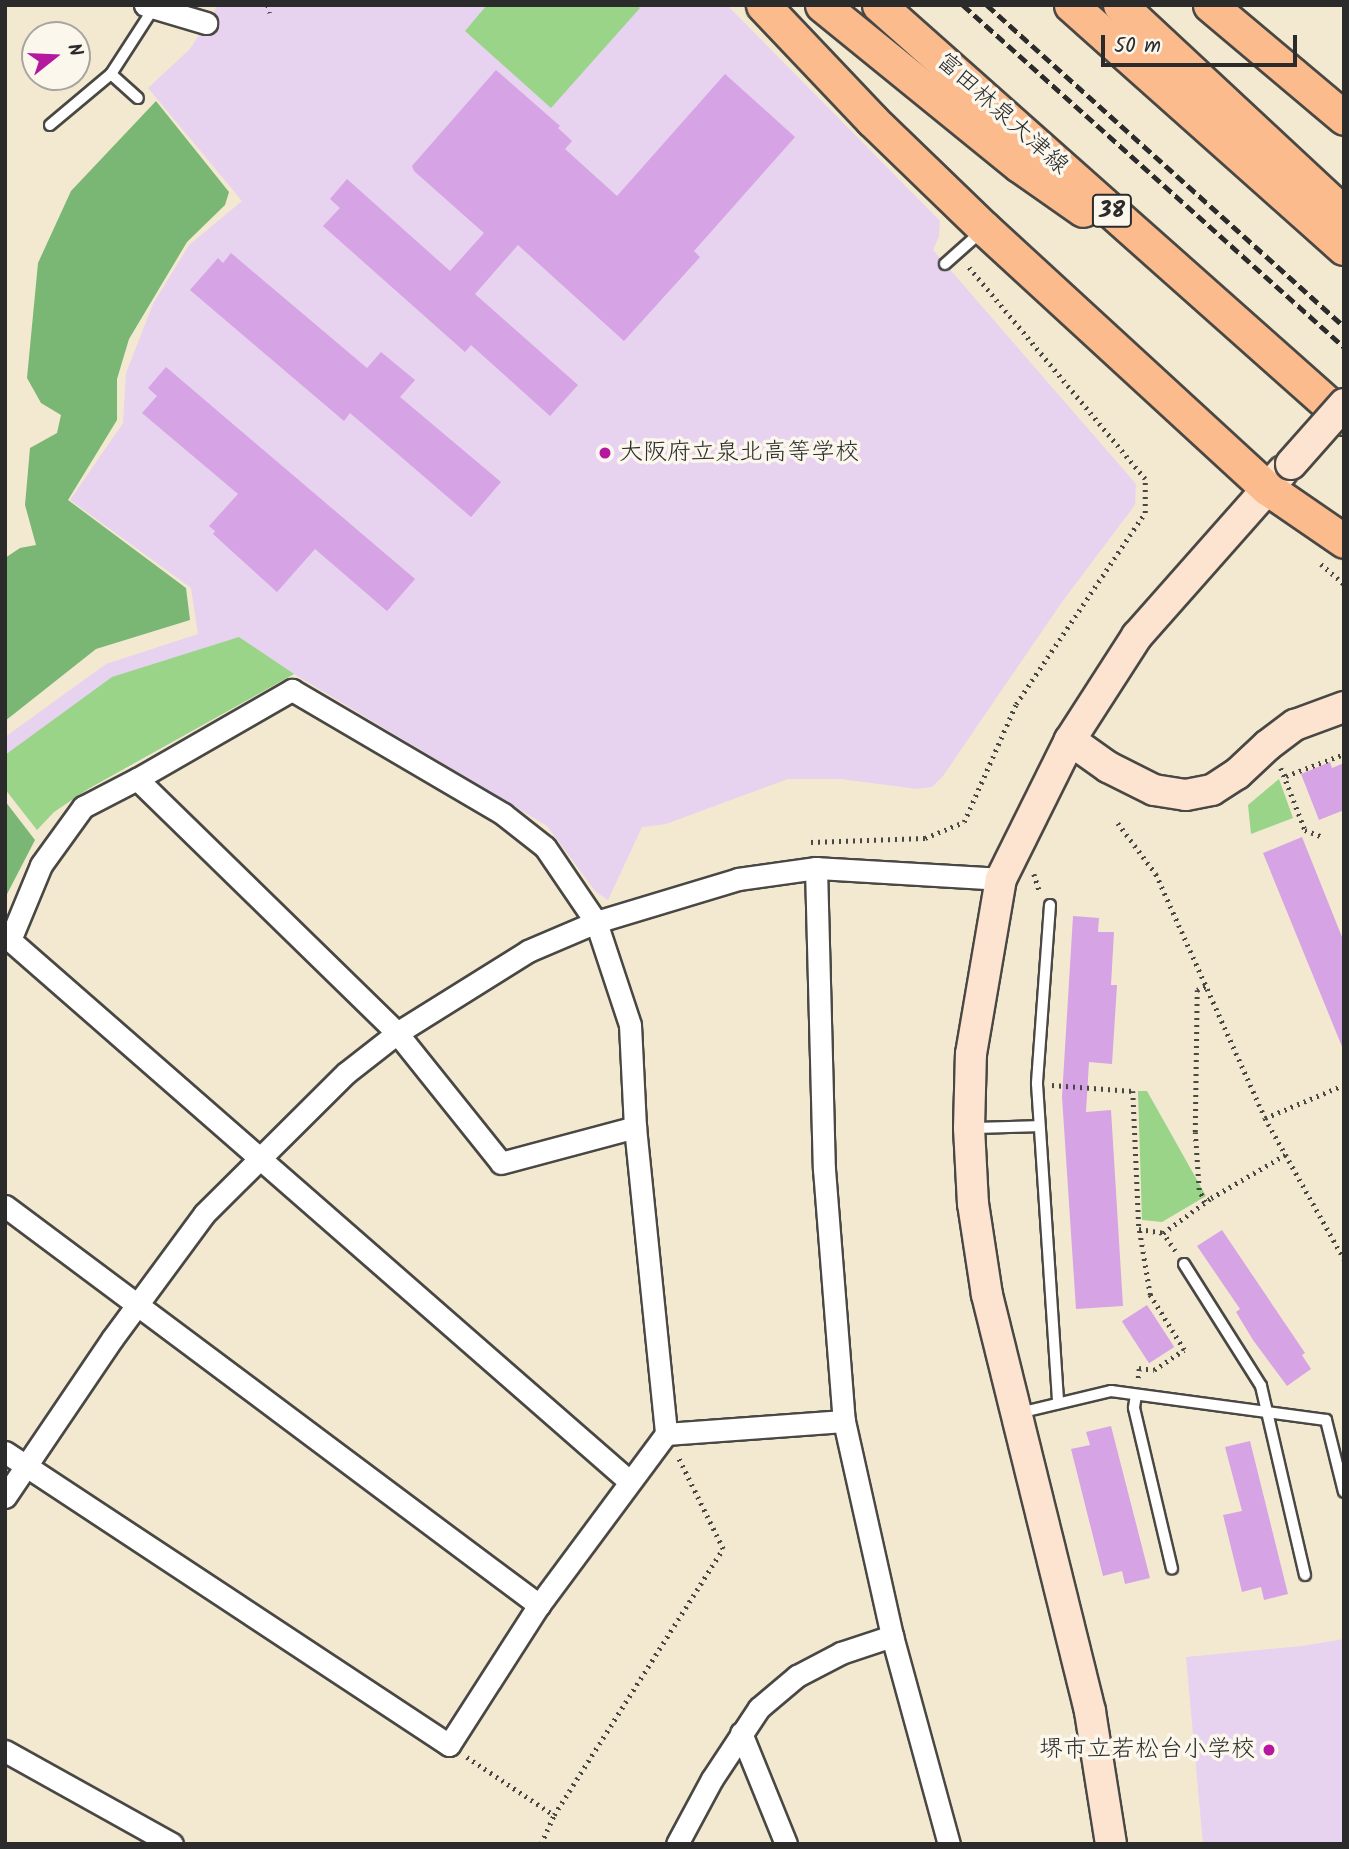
<!DOCTYPE html>
<meta charset="utf-8">
<style>
body{margin:0}
#map{position:relative;width:1349px;height:1849px;overflow:hidden;background:#f3e9d1;font-family:Kalam,"Klee One",sans-serif}
div>[style]{position:absolute}
[style*='--x']{left:calc(var(--x)*1px);top:calc(var(--y)*1px);width:calc(var(--w)*1px);rotate:calc(var(--a)*1deg)}
.built>*{inset:0;background:#e7d2ef}
.green>*{inset:0;background:#99d488}
.forest>*{inset:0;background:#7ab674}
.building>*{inset:0;background:#d6a3e4;transform-origin:0 0}
.path>*{height:4.5px;margin-top:-2.25px;transform-origin:0;background:repeating-linear-gradient(90deg,#494844 0 2px,transparent 0 7px)}
.roads{filter:drop-shadow(2px 0 #494844) drop-shadow(-2px 0 #494844) drop-shadow(0 2px #494844) drop-shadow(0 -2px #494844)}
.lane>*{height:10px;margin:-5px;padding:0 5px;transform-origin:5px;border-radius:5px;background:#fff}
.street>*{height:21px;margin:-10.5px;padding:0 10.5px;transform-origin:10.5px;border-radius:10.5px;background:#fff}
.secondary>*{height:30px;margin:-15px;padding:0 15px;transform-origin:15px;border-radius:15px;background:#fde4d1}
.primary>*{height:33px;margin:-16.5px;padding:0 16.5px;transform-origin:16.5px;border-radius:16.5px;background:#fbbb8d}
.rail>*{height:5px;margin-top:-2.5px;transform-origin:0;background:repeating-linear-gradient(90deg,#2b2b2b 0 10px,transparent 0 15px)}
.bridges{filter:drop-shadow(2px 0 #494844) drop-shadow(-2px 0 #494844) drop-shadow(0 2px #494844) drop-shadow(0 -2px #494844)}
.secondary-bridge>*{height:30px;margin:-15px;padding:0 15px;transform-origin:15px;border-radius:15px;background:#fde4d1}
.dots>*{width:19px;height:19px;translate:-50% -50%;box-sizing:border-box;border:4px solid #fbf7ec;border-radius:50%}
span{translate:-50% -50%;white-space:nowrap;text-align:center;line-height:1.15;-webkit-text-stroke:7px #fbf7ec;paint-order:stroke}
.shield-label span{padding:2px 5px;background:#fbf7ec;border:2px solid;border-radius:5px;-webkit-text-stroke-width:0}
.shield-label{font-size:23px;color:#2b2b2b;font-weight:700}
.street-label{font-size:24px;color:#2b2b2b}
.poi-label{font-size:24px;color:#2b2b2b}
.left{translate:0 -50%;text-align:left}
.right{translate:-100% -50%;text-align:right}
.frame{position:absolute;inset:0;border:7px solid #2b2b2b;pointer-events:none}
.north{position:absolute;left:21px;top:21px;width:70px;height:70px;box-sizing:border-box;background:#fbf7ec;border:2px solid #a8a59f;border-radius:50%;rotate:72deg;font-size:19px;font-weight:700;line-height:28px;text-align:center;color:#2b2b2b}
.north::after{content:'';display:block;margin:auto;width:24px;height:32px;background:#b5179e;clip-path:polygon(50% 0,100% 100%,50% 72%,0 100%)}
.scale{position:absolute;left:1101px;top:35px;width:196px;height:32px;box-sizing:border-box;border:4px solid #2b2b2b;border-top:0;padding-left:9px;font-size:21px;line-height:24px;white-space:nowrap;color:#2b2b2b;-webkit-text-stroke:5px #fbf7ec;paint-order:stroke}
</style>
<div id="map">
<div class="built">
<div style="clip-path:polygon(218px 5px,727px 5px,940px 221px,939px 236px,933px 250px,1136px 484px,1135px 505px,1062px 602px,943px 776px,932px 787px,917px 789px,841px 779px,788px 779px,666px 824px,642px 827px,608px 900px,596px 892px,547px 826px,294px 674px,88px 789px,54px 812px,37px 830px,5px 789px,5px 737px,106px 664px,198px 634px,191px 588px,70px 500px,123px 423px,126px 373px,153px 304px,189px 245px,242px 201px,148px 88px,190px 49px)"></div>
<div style="clip-path:polygon(1344px 1639px,1344px 1844px,1203px 1844px,1186px 1657px,1302px 1646px)"></div>
</div>
<div class="green">
<div style="clip-path:polygon(487px 5px,636px 5px,640px 8px,551px 108px,465px 31px)"></div>
<div style="clip-path:polygon(239px 637px,294px 674px,88px 789px,54px 812px,37px 830px,5px 789px,5px 755px,112px 677px)"></div>
<div style="clip-path:polygon(1279px 779px,1293px 818px,1251px 834px,1248px 805px)"></div>
<div style="clip-path:polygon(1138px 1091px,1147px 1091px,1206px 1196px,1162px 1222px,1142px 1220px)"></div>
</div>
<div class="forest">
<div style="clip-path:polygon(156px 101px,229px 192px,225px 205px,187px 242px,129px 339px,117px 379px,117px 420px,68px 500px,186px 588px,190px 620px,96px 649px,5px 721px,5px 558px,20px 548px,36px 545px,25px 505px,30px 448px,57px 433px,61px 415px,41px 403px,27px 378px,38px 263px,71px 191px)"></div>
<div style="clip-path:polygon(5px 801px,35px 840px,5px 898px)"></div>
</div>
<div class="building">
<div style="clip-path:polygon(496px 70px,560px 126px,558px 128px,572px 141px,565px 149px,617px 196px,725px 74px,795px 137px,694px 251px,700px 257px,624px 341px,518px 245px,475px 294px,578px 385px,550px 416px,471px 345px,465px 352px,323px 226px,340px 208px,330px 199px,347px 179px,450px 271px,484px 233px,414px 171px,412px 166px)"></div>
<div style="clip-path:polygon(231px 253px,367px 368px,381px 352px,415px 380px,400px 397px,501px 482px,471px 517px,350px 413px,344px 421px,190px 290px,218px 258px,223px 263px)"></div>
<div style="clip-path:polygon(166px 367px,415px 579px,387px 611px,315px 549px,277px 592px,213px 534px,215px 531px,209px 526px,238px 494px,142px 413px,157px 396px,148px 388px)"></div>
<div style="clip-path:polygon(1330px 762px,1332px 768px,1344px 763px,1344px 810px,1319px 820px,1301px 774px)"></div>
<div style="clip-path:polygon(1302px 837px,1344px 942px,1343px 1049px,1263px 853px)"></div>
<div style="clip-path:polygon(1073px 916px,1099px 918px,1098px 932px,1114px 932px,1111px 985px,1117px 985px,1112px 1064px,1089px 1062px,1086px 1112px,1111px 1110px,1123px 1306px,1076px 1309px,1062px 1097px)"></div>
<div style="clip-path:polygon(1222px 1230px,1305px 1353px,1302px 1355px,1311px 1369px,1287px 1386px,1253px 1340px,1236px 1312px,1240px 1309px,1197px 1246px)"></div>
<div style="left:1147px;top:1305px;width:50px;height:30px;rotate:57deg"></div>
<div style="clip-path:polygon(1111px 1426px,1150px 1578px,1125px 1584px,1122px 1571px,1103px 1576px,1071px 1449px,1090px 1445px,1086px 1432px)"></div>
<div style="clip-path:polygon(1250px 1441px,1288px 1594px,1264px 1600px,1261px 1587px,1242px 1592px,1223px 1515px,1242px 1511px,1225px 1447px)"></div>
</div>
<div class="path">
<div style="--x:268;--y:5;--w:8;--a:76"></div>
<div style="--x:1321;--y:564;--w:30;--a:41"></div>
<div style="--x:1281;--y:768;--w:66;--a:68.8"></div>
<div style="--x:1305;--y:830;--w:17;--a:21"></div>
<div style="--x:1286;--y:776;--w:62;--a:-20.8"></div>
<div style="--x:1118;--y:823;--w:64;--a:53.3"></div>
<div style="--x:1156;--y:874;--w:267;--a:65.9"></div>
<div style="--x:1265;--y:1118;--w:162;--a:60.7"></div>
<div style="--x:811;--y:842;--w:114;--a:-2"></div>
<div style="--x:925;--y:838;--w:42;--a:-22.3"></div>
<div style="--x:964;--y:822;--w:129;--a:-66.2"></div>
<div style="--x:1016;--y:704;--w:230;--a:-56"></div>
<div style="--x:1145;--y:513;--w:34;--a:-90"></div>
<div style="--x:1145;--y:479;--w:278;--a:-129.8"></div>
<div style="--x:1034;--y:874;--w:19;--a:72"></div>
<div style="--x:1052;--y:1085;--w:81;--a:4.2"></div>
<div style="--x:1133;--y:1091;--w:138;--a:87.5"></div>
<div style="--x:1139;--y:1229;--w:24;--a:9"></div>
<div style="--x:1265;--y:1118;--w:86;--a:-22.7"></div>
<div style="--x:1205;--y:1202;--w:13;--a:-117"></div>
<div style="--x:1199;--y:1190;--w:58;--a:-93.9"></div>
<div style="--x:1195;--y:1132;--w:142;--a:-89.2"></div>
<div style="--x:1197;--y:990;--w:10;--a:-24"></div>
<div style="--x:1175;--y:1251;--w:22;--a:-124"></div>
<div style="--x:1163;--y:1233;--w:59;--a:-36.1"></div>
<div style="--x:1211;--y:1198;--w:86;--a:-30.2"></div>
<div style="--x:1138;--y:1378;--w:10;--a:-84"></div>
<div style="--x:1139;--y:1368;--w:15;--a:8"></div>
<div style="--x:1154;--y:1370;--w:36;--a:-34"></div>
<div style="--x:1184;--y:1350;--w:65;--a:-121.7"></div>
<div style="--x:1150;--y:1295;--w:67;--a:-99.5"></div>
<div style="--x:467;--y:1757;--w:105;--a:33.7"></div>
<div style="--x:541;--y:1844;--w:32;--a:-66"></div>
<div style="--x:554;--y:1815;--w:315;--a:-57.6"></div>
<div style="--x:723;--y:1549;--w:102;--a:-116.1"></div>
</div>
<div class="roads">
<div class="lane">
<div style="--x:111;--y:74;--w:36;--a:42"></div>
<div style="--x:50;--y:125;--w:80;--a:-39.9"></div>
<div style="--x:111;--y:74;--w:77;--a:-57.1"></div>
<div style="--x:945;--y:264;--w:51;--a:-41.8"></div>
<div style="--x:1050;--y:905;--w:179;--a:94.2"></div>
<div style="--x:1037;--y:1084;--w:320;--a:86.2"></div>
<div style="--x:972;--y:1128;--w:66;--a:-1.7"></div>
<div style="--x:1184;--y:1264;--w:144;--a:57.7"></div>
<div style="--x:1261;--y:1386;--w:194;--a:76.9"></div>
<div style="--x:1136;--y:1395;--w:13;--a:99"></div>
<div style="--x:1134;--y:1408;--w:165;--a:76.7"></div>
<div style="--x:1019;--y:1413;--w:95;--a:-13.4"></div>
<div style="--x:1111;--y:1391;--w:217;--a:7.7"></div>
<div style="--x:1326;--y:1420;--w:74;--a:76"></div>
</div>
<div class="street">
<div style="--x:145;--y:5;--w:64;--a:16.4"></div>
<div style="--x:137;--y:779;--w:179;--a:-29.9"></div>
<div style="--x:292;--y:690;--w:245;--a:30.4"></div>
<div style="--x:503;--y:814;--w:53;--a:38.2"></div>
<div style="--x:545;--y:847;--w:91;--a:55.8"></div>
<div style="--x:596;--y:922;--w:108;--a:71.7"></div>
<div style="--x:630;--y:1025;--w:102;--a:87.2"></div>
<div style="--x:635;--y:1127;--w:309;--a:84.2"></div>
<div style="--x:816;--y:868;--w:301;--a:88.5"></div>
<div style="--x:824;--y:1169;--w:253;--a:85.5"></div>
<div style="--x:844;--y:1421;--w:220;--a:77.4"></div>
<div style="--x:892;--y:1636;--w:216;--a:74.7"></div>
<div style="--x:5;--y:1206;--w:667;--a:36.77"></div>
<div style="--x:5;--y:1452;--w:532;--a:33.42"></div>
<div style="--x:449;--y:1745;--w:166;--a:-57.3"></div>
<div style="--x:539;--y:1605;--w:213;--a:-53.4"></div>
<div style="--x:666;--y:1434;--w:178;--a:-4.2"></div>
<div style="--x:629;--y:1481;--w:822;--a:-138.85"></div>
<div style="--x:10;--y:940;--w:81;--a:-67.5"></div>
<div style="--x:41;--y:865;--w:72;--a:-54.1"></div>
<div style="--x:83;--y:807;--w:61;--a:-27.4"></div>
<div style="--x:137;--y:779;--w:363;--a:44.3"></div>
<div style="--x:397;--y:1033;--w:166;--a:51.3"></div>
<div style="--x:501;--y:1163;--w:139;--a:-15"></div>
<div style="--x:5;--y:1497;--w:191;--a:-55.9"></div>
<div style="--x:112;--y:1339;--w:155;--a:-53.6"></div>
<div style="--x:204;--y:1214;--w:200;--a:-44.8"></div>
<div style="--x:346;--y:1073;--w:65;--a:-38.1"></div>
<div style="--x:397;--y:1033;--w:155;--a:-32"></div>
<div style="--x:528;--y:951;--w:74;--a:-23.1"></div>
<div style="--x:596;--y:922;--w:148;--a:-16.8"></div>
<div style="--x:738;--y:879;--w:79;--a:-8"></div>
<div style="--x:816;--y:868;--w:185;--a:3.4"></div>
<div style="--x:741;--y:1733;--w:120;--a:67.9"></div>
<div style="--x:5;--y:1751;--w:191;--a:29.1"></div>
<div style="--x:677;--y:1844;--w:74;--a:-61.7"></div>
<div style="--x:712;--y:1779;--w:85;--a:-56.5"></div>
<div style="--x:759;--y:1708;--w:50;--a:-40.1"></div>
<div style="--x:797;--y:1676;--w:50;--a:-27.6"></div>
<div style="--x:841;--y:1653;--w:54;--a:-18.4"></div>
</div>
<div class="secondary">
<div style="--x:1070;--y:740;--w:47;--a:35.4"></div>
<div style="--x:1108;--y:767;--w:51;--a:26.6"></div>
<div style="--x:1154;--y:790;--w:32;--a:9"></div>
<div style="--x:1186;--y:795;--w:26;--a:-11"></div>
<div style="--x:1212;--y:790;--w:30;--a:-33"></div>
<div style="--x:1237;--y:774;--w:42;--a:-43.1"></div>
<div style="--x:1268;--y:745;--w:34;--a:-37"></div>
<div style="--x:1295;--y:725;--w:52;--a:-20.2"></div>
<div style="--x:1111;--y:1844;--w:135;--a:-99"></div>
<div style="--x:1090;--y:1711;--w:429;--a:-103.9"></div>
<div style="--x:987;--y:1295;--w:92;--a:-98.7"></div>
<div style="--x:973;--y:1204;--w:76;--a:-93"></div>
<div style="--x:969;--y:1128;--w:74;--a:-88.5"></div>
<div style="--x:971;--y:1054;--w:178;--a:-80.3"></div>
<div style="--x:1001;--y:879;--w:155;--a:-63.6"></div>
<div style="--x:1070;--y:740;--w:124;--a:-57.2"></div>
<div style="--x:1137;--y:636;--w:220;--a:-48.5"></div>
</div>
<div class="primary">
<div style="--x:763;--y:5;--w:158;--a:46.5"></div>
<div style="--x:872;--y:120;--w:157;--a:44"></div>
<div style="--x:985;--y:229;--w:383;--a:42.6"></div>
<div style="--x:1267;--y:488;--w:93;--a:34.5"></div>
<div style="--x:822;--y:5;--w:254;--a:39.1"></div>
<div style="--x:1019;--y:165;--w:78;--a:35.1"></div>
<div style="--x:879;--y:5;--w:622;--a:41.61"></div>
<div style="--x:1071;--y:5;--w:365;--a:41.7"></div>
<div style="--x:1120;--y:5;--w:306;--a:43"></div>
<div style="--x:1210;--y:5;--w:175;--a:40.1"></div>
</div>
</div>
<div class="rail">
<div style="--x:963;--y:5;--w:512;--a:41.91"></div>
<div style="--x:987;--y:5;--w:480;--a:42"></div>
</div>
<div class="bridges">
<div class="secondary-bridge">
<div style="--x:1291;--y:464;--w:80;--a:-48.5"></div>
</div>
</div>
<div class="dots">
<div style="left:605px;top:453px;background:#b5179e"></div>
<div style="left:1269px;top:1750px;background:#b5179e"></div>
</div>
<div class="shield-label">
<span style="left:1112px;top:211px">38</span>
</div>
<div class="street-label">
<span style="left:1002px;top:114px;rotate:42deg">富田林泉大津線</span>
</div>
<div class="poi-label">
<span class="left" style="left:619px;top:453px">大阪府立泉北高等学校</span>
<span class="right" style="left:1255px;top:1750px">堺市立若松台小学校</span>
</div>
<div class="frame"></div>
<div class="north">N</div>
<div class="scale">50 m</div>
</div>
